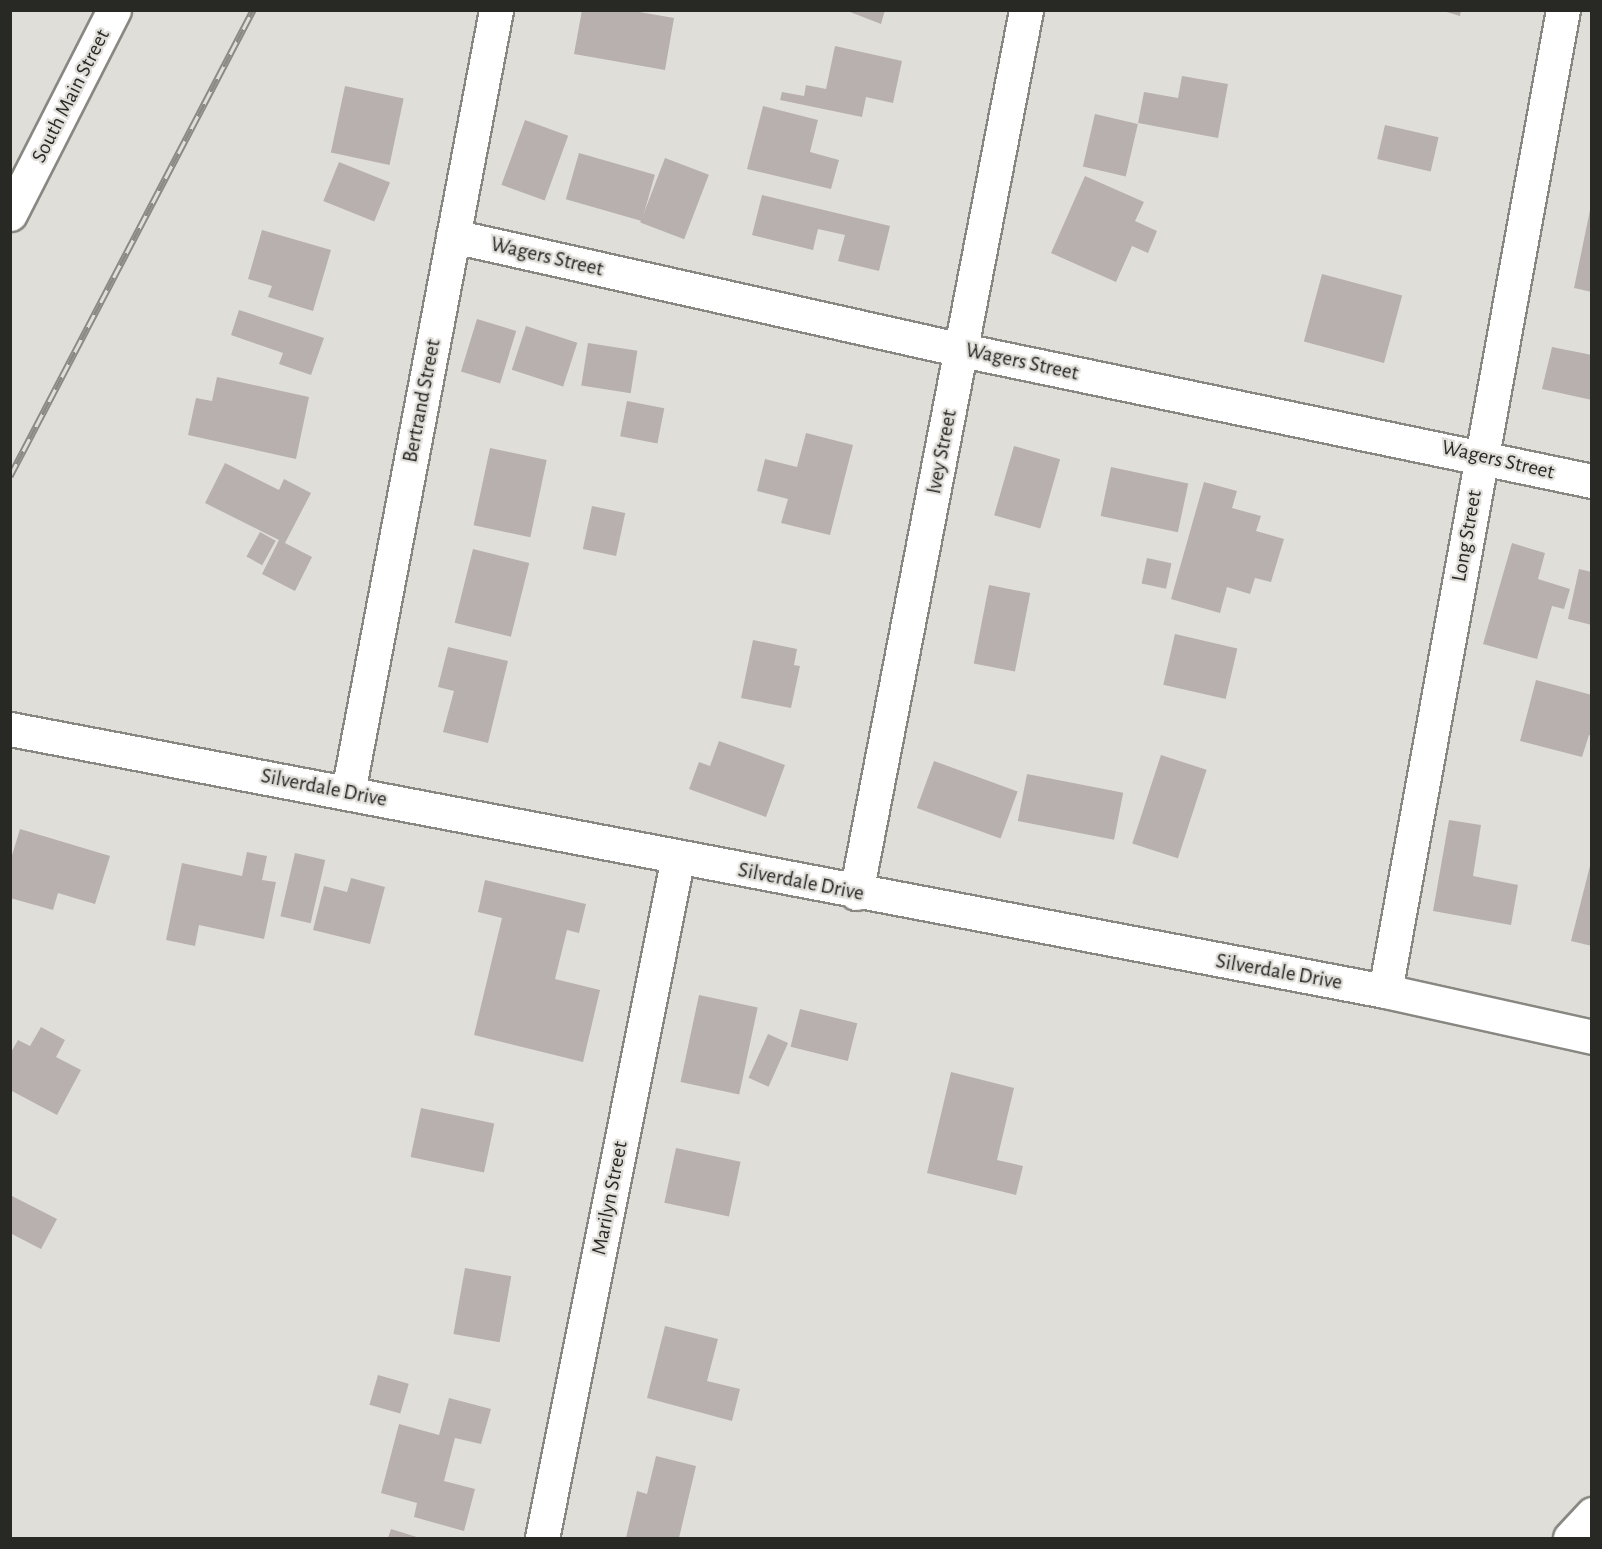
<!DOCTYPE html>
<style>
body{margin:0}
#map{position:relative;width:1602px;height:1549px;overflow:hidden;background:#e0ded8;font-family:"Alegreya Sans",sans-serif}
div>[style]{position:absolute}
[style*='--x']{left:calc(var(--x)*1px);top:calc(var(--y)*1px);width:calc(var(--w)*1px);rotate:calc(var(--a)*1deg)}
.building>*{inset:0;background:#b8b0ae;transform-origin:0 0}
.roads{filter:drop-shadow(2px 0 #888781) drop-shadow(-2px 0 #888781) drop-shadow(0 2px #888781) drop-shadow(0 -2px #888781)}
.street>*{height:33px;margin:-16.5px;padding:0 16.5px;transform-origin:16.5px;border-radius:16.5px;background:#fff}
.secondary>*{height:33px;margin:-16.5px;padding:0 16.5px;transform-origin:16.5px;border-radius:16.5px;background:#fff}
.rail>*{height:7px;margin-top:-3.5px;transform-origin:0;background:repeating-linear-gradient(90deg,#e0ded8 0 14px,#8b8a85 0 28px);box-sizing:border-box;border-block:2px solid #8b8a85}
span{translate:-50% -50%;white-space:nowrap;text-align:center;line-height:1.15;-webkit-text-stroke:4.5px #e0ded8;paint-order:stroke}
.street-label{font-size:21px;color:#282825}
.frame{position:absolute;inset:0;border:12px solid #282825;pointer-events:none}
</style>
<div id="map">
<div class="building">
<div style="clip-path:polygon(582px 10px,628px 10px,674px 18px,665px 70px,574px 54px)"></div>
<div style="clip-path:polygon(845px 10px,885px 10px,881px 24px)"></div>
<div style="clip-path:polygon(1440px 10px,1461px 10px,1460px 16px)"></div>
<div style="clip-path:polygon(835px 46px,902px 61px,893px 103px,866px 97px,862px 117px,780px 100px,782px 92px,804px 96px,806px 85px,826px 89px)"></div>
<div style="clip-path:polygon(1182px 76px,1228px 84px,1218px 138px,1138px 123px,1144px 92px,1178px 98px)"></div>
<div style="left:345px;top:86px;width:60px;height:68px;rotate:12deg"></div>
<div style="clip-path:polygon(763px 106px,818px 120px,810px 152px,839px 160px,831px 189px,747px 169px)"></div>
<div style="left:1095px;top:114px;width:44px;height:54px;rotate:13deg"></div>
<div style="left:525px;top:120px;width:46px;height:69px;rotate:20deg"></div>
<div style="left:1385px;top:125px;width:55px;height:35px;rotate:13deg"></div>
<div style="left:579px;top:153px;width:79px;height:48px;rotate:16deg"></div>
<div style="left:665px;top:158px;width:47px;height:69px;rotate:21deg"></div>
<div style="left:339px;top:162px;width:55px;height:42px;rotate:22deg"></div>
<div style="clip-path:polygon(1085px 176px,1144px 202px,1135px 221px,1157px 231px,1148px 253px,1132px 246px,1116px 282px,1051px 253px)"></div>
<div style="clip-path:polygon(762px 195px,890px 226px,879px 271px,838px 261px,845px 235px,818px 229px,813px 250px,752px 235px)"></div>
<div style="clip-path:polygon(1590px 210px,1592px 210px,1592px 292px,1574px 288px)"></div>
<div style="clip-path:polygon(262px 230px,331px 250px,313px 311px,268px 297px,272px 286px,248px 279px)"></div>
<div style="left:1322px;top:274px;width:83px;height:70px;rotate:15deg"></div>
<div style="clip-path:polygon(239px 310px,324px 338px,311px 375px,279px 364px,283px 353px,231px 335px)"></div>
<div style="left:477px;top:319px;width:41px;height:55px;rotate:17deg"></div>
<div style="left:526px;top:326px;width:54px;height:46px;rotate:18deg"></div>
<div style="left:588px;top:343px;width:50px;height:43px;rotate:9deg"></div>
<div style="clip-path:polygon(1552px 347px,1592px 355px,1592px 400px,1542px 389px)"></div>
<div style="clip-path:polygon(217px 377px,309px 397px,296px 459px,188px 435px,196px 398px,212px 401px)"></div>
<div style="left:627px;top:401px;width:38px;height:36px;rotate:11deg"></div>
<div style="clip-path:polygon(806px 433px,853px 445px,830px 535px,781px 523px,788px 499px,757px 491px,765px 459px,797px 467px)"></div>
<div style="left:1014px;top:446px;width:48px;height:72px;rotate:16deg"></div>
<div style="left:490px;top:448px;width:58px;height:79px;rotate:12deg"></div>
<div style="clip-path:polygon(225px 463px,279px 490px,284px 479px,311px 493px,285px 543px,312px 557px,295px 591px,262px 574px,279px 540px,205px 503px)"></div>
<div style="left:1111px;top:467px;width:79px;height:50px;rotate:12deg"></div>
<div style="clip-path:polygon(1204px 482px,1237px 491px,1232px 508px,1261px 516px,1256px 531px,1284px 539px,1271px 582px,1255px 578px,1250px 594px,1227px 587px,1220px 613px,1171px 599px)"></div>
<div style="left:592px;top:506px;width:34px;height:44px;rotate:12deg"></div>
<div style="left:260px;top:532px;width:18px;height:28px;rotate:29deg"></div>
<div style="clip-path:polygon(1512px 543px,1545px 553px,1538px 579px,1570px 589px,1564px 609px,1552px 606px,1537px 659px,1483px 644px)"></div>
<div style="left:473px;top:549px;width:58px;height:76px;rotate:14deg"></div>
<div style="left:1147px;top:558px;width:25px;height:26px;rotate:12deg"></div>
<div style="clip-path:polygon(1579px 569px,1592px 572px,1592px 625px,1568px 619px)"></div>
<div style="left:989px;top:585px;width:42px;height:80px;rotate:11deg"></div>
<div style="left:1175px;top:634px;width:64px;height:52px;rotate:13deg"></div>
<div style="clip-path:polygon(753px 640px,797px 649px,794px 665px,800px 666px,791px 708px,741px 698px)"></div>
<div style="clip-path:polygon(448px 647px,508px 661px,488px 743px,443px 732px,454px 691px,438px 687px)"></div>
<div style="clip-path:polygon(1536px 680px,1592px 695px,1592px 736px,1589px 735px,1582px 757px,1520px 741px)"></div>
<div style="clip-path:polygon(719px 741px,785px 765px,766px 817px,689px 789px,699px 762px,710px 766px)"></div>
<div style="left:1161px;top:755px;width:48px;height:93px;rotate:18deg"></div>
<div style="left:934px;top:761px;width:89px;height:50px;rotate:20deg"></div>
<div style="left:1027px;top:774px;width:98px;height:48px;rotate:11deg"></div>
<div style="clip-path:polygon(1449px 820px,1481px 825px,1473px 876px,1518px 885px,1511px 925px,1433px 911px)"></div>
<div style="clip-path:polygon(20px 829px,110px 856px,95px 904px,58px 893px,53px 910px,10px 898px,10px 862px)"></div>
<div style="clip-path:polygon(247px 852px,267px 856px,262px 880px,276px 882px,264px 939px,199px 925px,195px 946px,166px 940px,182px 863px,242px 876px)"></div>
<div style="left:295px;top:853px;width:31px;height:65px;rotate:13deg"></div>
<div style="clip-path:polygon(1592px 858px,1592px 946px,1571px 941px)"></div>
<div style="clip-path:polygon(351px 878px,385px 887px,370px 944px,313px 930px,324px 886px,347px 892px)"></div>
<div style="clip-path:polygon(485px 880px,586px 904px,579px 933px,567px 930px,555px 979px,600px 990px,583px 1062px,474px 1035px,502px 918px,478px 912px)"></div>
<div style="left:699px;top:995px;width:60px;height:89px;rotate:12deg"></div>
<div style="left:800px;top:1009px;width:59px;height:39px;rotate:14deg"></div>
<div style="clip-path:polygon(41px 1027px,65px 1040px,56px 1057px,81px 1070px,57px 1115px,10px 1090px,10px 1054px,18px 1040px,30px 1046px)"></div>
<div style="left:768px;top:1034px;width:22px;height:48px;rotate:24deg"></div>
<div style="clip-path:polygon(951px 1072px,1014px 1088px,997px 1160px,1023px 1166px,1016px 1195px,927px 1173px)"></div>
<div style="left:421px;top:1108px;width:75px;height:50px;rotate:12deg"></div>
<div style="left:676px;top:1148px;width:66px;height:56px;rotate:12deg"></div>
<div style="clip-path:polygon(12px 1196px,57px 1219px,41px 1249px,10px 1233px)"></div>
<div style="left:465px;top:1268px;width:47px;height:67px;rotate:10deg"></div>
<div style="clip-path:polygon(665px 1326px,718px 1339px,707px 1381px,740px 1389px,732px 1421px,647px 1398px)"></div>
<div style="left:378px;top:1375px;width:32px;height:31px;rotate:16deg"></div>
<div style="clip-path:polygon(449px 1398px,491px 1409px,481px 1444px,455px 1438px,444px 1481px,475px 1489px,464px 1531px,414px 1517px,417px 1503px,381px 1493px,399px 1424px,439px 1435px)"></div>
<div style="clip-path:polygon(656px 1456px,696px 1466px,679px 1538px,626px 1538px,637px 1491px,647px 1494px)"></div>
<div style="clip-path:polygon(391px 1529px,420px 1538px,388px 1538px)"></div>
</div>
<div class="roads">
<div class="street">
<div style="--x:453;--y:236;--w:522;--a:12.62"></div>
<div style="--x:962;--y:350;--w:643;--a:11.75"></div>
<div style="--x:10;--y:729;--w:1400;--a:10.79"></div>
<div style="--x:1385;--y:991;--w:212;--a:12.5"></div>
<div style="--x:348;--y:792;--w:796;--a:-79.28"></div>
<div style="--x:856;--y:893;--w:899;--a:-79.1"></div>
<div style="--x:1385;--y:991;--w:997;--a:-79.72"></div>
<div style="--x:542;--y:1538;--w:694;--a:-78.71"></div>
</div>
<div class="secondary">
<div style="--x:10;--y:214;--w:229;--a:-63"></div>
<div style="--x:1570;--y:1538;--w:33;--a:-47"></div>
</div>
</div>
<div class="rail">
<div style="--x:10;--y:476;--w:526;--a:-62.46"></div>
</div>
<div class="street-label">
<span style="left:71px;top:96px;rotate:-63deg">South Main Street</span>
<span style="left:547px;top:257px;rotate:13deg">Wagers Street</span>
<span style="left:1022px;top:362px;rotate:12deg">Wagers Street</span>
<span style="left:422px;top:401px;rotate:-79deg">Bertrand Street</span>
<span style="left:942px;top:452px;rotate:-79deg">Ivey Street</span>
<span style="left:1498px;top:460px;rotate:13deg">Wagers Street</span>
<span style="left:1467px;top:536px;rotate:-80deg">Long Street</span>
<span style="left:324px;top:788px;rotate:11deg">Silverdale Drive</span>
<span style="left:801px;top:882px;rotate:11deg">Silverdale Drive</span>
<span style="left:1279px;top:972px;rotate:10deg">Silverdale Drive</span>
<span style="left:610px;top:1198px;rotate:-79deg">Marilyn Street</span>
</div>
<div class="frame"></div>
</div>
